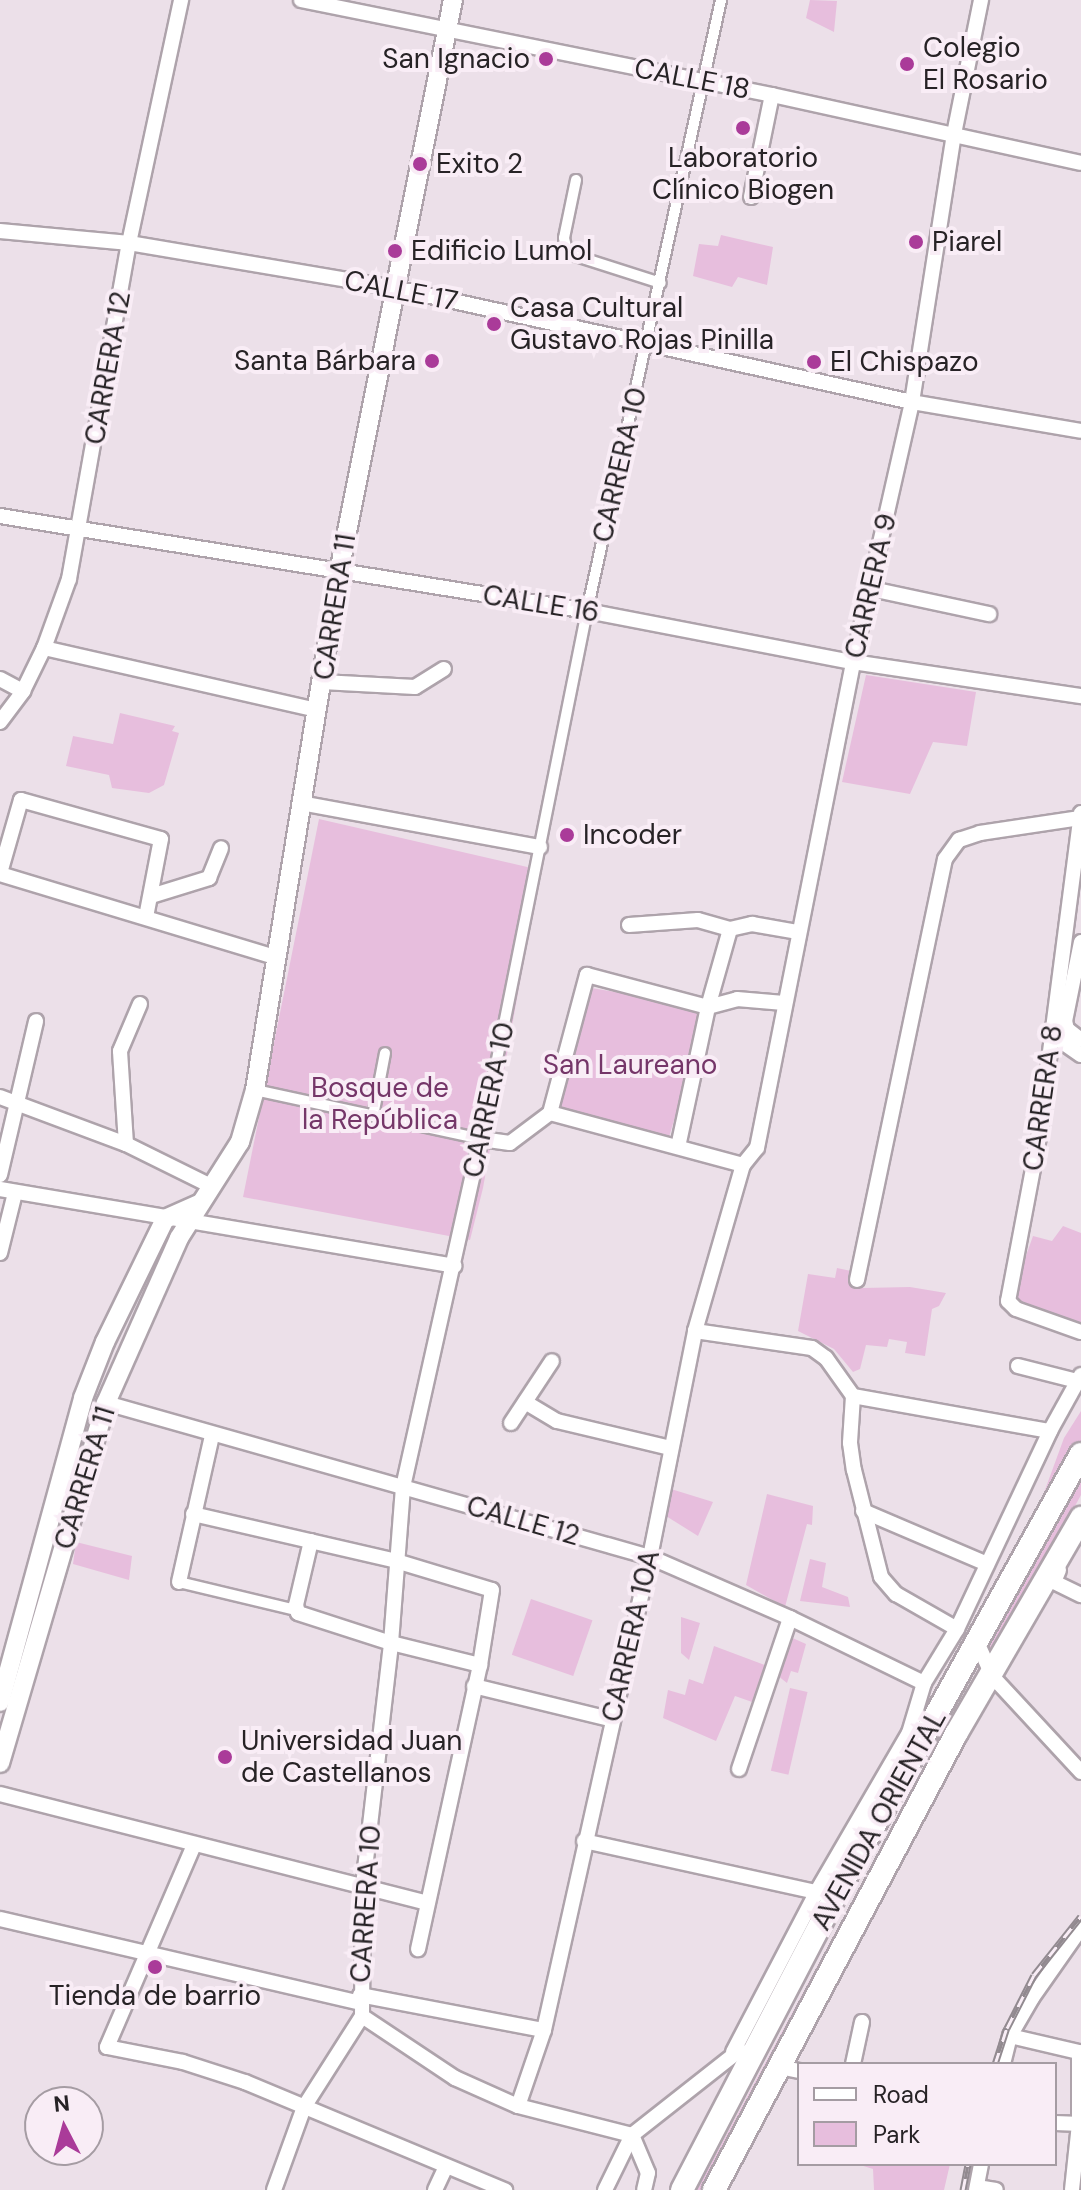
<!DOCTYPE html>
<meta charset="utf-8">
<style>
body{margin:0}
#map{position:relative;width:1081px;height:2190px;overflow:hidden;background:#ece0e9;font-family:"DM Sans",sans-serif}
div>[style]{position:absolute}
[style*='--x']{left:calc(var(--x)*1px);top:calc(var(--y)*1px);width:calc(var(--w)*1px);rotate:calc(var(--a)*1deg)}
.green>*{inset:0;background:#e7bedd;transform-origin:0 0}
.roads{filter:drop-shadow(2px 0 #aea3ab) drop-shadow(-2px 0 #aea3ab) drop-shadow(0 2px #aea3ab) drop-shadow(0 -2px #aea3ab)}
.pedestrian>*{height:10px;margin:-5px;padding:0 5px;transform-origin:5px;border-radius:5px;background:#fff}
.minor>*{height:14px;margin:-7px;padding:0 7px;transform-origin:7px;border-radius:7px;background:#fff}
.secondary>*{height:18px;margin:-9px;padding:0 9px;transform-origin:9px;border-radius:9px;background:#fff}
.primary>*{height:22px;margin:-11px;padding:0 11px;transform-origin:11px;border-radius:11px;background:#fff}
.rail>*{height:7px;margin-top:-3.5px;transform-origin:0;background:repeating-linear-gradient(90deg,#f9edf6 0 12px,#928a90 0 24px);box-sizing:border-box;border-block:2px solid #928a90}
.dots>*{width:22px;height:22px;translate:-50% -50%;box-sizing:border-box;border:4px solid #f9edf6;border-radius:50%}
span{translate:-50% -50%;white-space:nowrap;text-align:center;line-height:1.15;-webkit-text-stroke:8px #f9edf6;paint-order:stroke}
.poi-label{font-size:28px;color:#272326}
.left{translate:0 -50%;text-align:left}
.right{translate:-100% -50%;text-align:right}
.street-label{font-size:28px;color:#272326}
.park-label{font-size:28px;color:#753669}
.legend{position:absolute;left:797px;top:2062px;width:260px;height:104px;box-sizing:border-box;background:#f9edf6;border:2px solid #a59ca3;margin:0;padding:10px 14px;list-style:none;font-size:24px;color:#272326}
.legend li{display:flex;align-items:center;gap:16px;height:40px}
.legend b{width:40px;border:2px solid #a59ca3}
.north{position:absolute;left:24px;top:2086px;width:80px;height:80px;box-sizing:border-box;background:#f9edf6;border:2px solid #a59ca3;border-radius:50%;rotate:354deg;font-size:22px;font-weight:700;line-height:32px;text-align:center;color:#272326}
.north::after{content:'';display:block;margin:auto;width:28px;height:36px;background:#aa3b99;clip-path:polygon(50% 0,100% 100%,50% 72%,0 100%)}
</style>
<div id="map">
<div class="green">
<div style="clip-path:polygon(810px 0,837px 1px,834px 32px,806px 18px)"></div>
<div style="clip-path:polygon(721px 235px,773px 247px,767px 285px,738px 277px,732px 287px,693px 276px,699px 244px,718px 246px)"></div>
<div style="clip-path:polygon(866px 675px,976px 692px,967px 746px,933px 742px,910px 794px,842px 782px)"></div>
<div style="clip-path:polygon(120px 713px,175px 726px,172px 731px,179px 733px,164px 785px,149px 793px,112px 788px,109px 775px,66px 766px,73px 736px,113px 744px)"></div>
<div style="clip-path:polygon(319px 819px,540px 870px,483px 1188px,470px 1240px,243px 1197px)"></div>
<div style="clip-path:polygon(591px 988px,708px 1007px,669px 1137px,557px 1110px)"></div>
<div style="clip-path:polygon(1063px 1226px,1081px 1233px,1081px 1329px,1009px 1304px,1033px 1236px,1052px 1241px)"></div>
<div style="clip-path:polygon(837px 1268px,851px 1271px,850px 1282px,863px 1288px,910px 1287px,946px 1293px,939px 1306px,932px 1309px,925px 1356px,905px 1353px,907px 1342px,889px 1339px,887px 1347px,866px 1345px,860px 1369px,853px 1372px,834px 1349px,798px 1331px,808px 1274px,835px 1278px)"></div>
<div style="clip-path:polygon(1081px 1411px,1081px 1448px,974px 1633px,971px 1627px,1009px 1565px,1038px 1509px,1064px 1438px)"></div>
<div style="clip-path:polygon(1081px 1472px,1081px 1495px,991px 1660px,985px 1656px,994px 1632px)"></div>
<div style="clip-path:polygon(671px 1489px,713px 1502px,698px 1536px,666px 1516px)"></div>
<div style="clip-path:polygon(767px 1494px,813px 1506px,812px 1525px,807px 1524px,785px 1607px,746px 1585px)"></div>
<div style="clip-path:polygon(76px 1542px,132px 1556px,129px 1580px,73px 1564px)"></div>
<div style="clip-path:polygon(810px 1559px,826px 1563px,822px 1587px,848px 1597px,850px 1607px,800px 1601px)"></div>
<div style="left:531px;top:1599px;width:65px;height:59px;rotate:19deg"></div>
<div style="clip-path:polygon(681px 1617px,700px 1623px,689px 1660px,681px 1653px)"></div>
<div style="clip-path:polygon(788px 1636px,806px 1644px,798px 1673px,791px 1671px,787px 1683px,773px 1672px)"></div>
<div style="clip-path:polygon(714px 1646px,770px 1667px,755px 1703px,735px 1696px,716px 1741px,663px 1718px,668px 1690px,685px 1695px,689px 1679px,703px 1684px)"></div>
<div style="left:790px;top:1688px;width:18px;height:85px;rotate:13deg"></div>
<div style="clip-path:polygon(967px 1697px,712px 2190px,697px 2190px,958px 1704px)"></div>
<div style="clip-path:polygon(857px 2164px,950px 2164px,944px 2190px,874px 2190px,873px 2169px)"></div>
</div>
<div class="roads">
<div class="pedestrian">
<div style="--x:576;--y:180;--w:59;--a:101.7"></div>
<div style="--x:564;--y:238;--w:9;--a:77"></div>
<div style="--x:566;--y:247;--w:11;--a:49"></div>
<div style="--x:573;--y:255;--w:92;--a:17.7"></div>
<div style="--x:255;--y:1090;--w:231;--a:12.2"></div>
<div style="--x:481;--y:1139;--w:539;--a:-78.65"></div>
<div style="--x:587;--y:611;--w:626;--a:-77.63"></div>
<div style="--x:373;--y:1116;--w:64;--a:-79.2"></div>
<div style="--x:179;--y:1582;--w:120;--a:13.5"></div>
</div>
<div class="minor">
<div style="--x:301;--y:0;--w:480;--a:11.4"></div>
<div style="--x:772;--y:95;--w:316;--a:12.4"></div>
<div style="--x:751;--y:197;--w:104;--a:-78.4"></div>
<div style="--x:0;--y:231;--w:130;--a:5.3"></div>
<div style="--x:129;--y:243;--w:269;--a:9.6"></div>
<div style="--x:394;--y:288;--w:530;--a:12.41"></div>
<div style="--x:912;--y:402;--w:171;--a:9.7"></div>
<div style="--x:0;--y:516;--w:595;--a:9.19"></div>
<div style="--x:587;--y:611;--w:271;--a:10.9"></div>
<div style="--x:853;--y:662;--w:231;--a:8.5"></div>
<div style="--x:872;--y:589;--w:120;--a:12.1"></div>
<div style="--x:44;--y:648;--w:281;--a:12.8"></div>
<div style="--x:0;--y:679;--w:26;--a:28"></div>
<div style="--x:322;--y:682;--w:93;--a:3.1"></div>
<div style="--x:415;--y:687;--w:34;--a:-32"></div>
<div style="--x:0;--y:722;--w:39;--a:-53"></div>
<div style="--x:23;--y:691;--w:48;--a:-64"></div>
<div style="--x:44;--y:648;--w:73;--a:-70.1"></div>
<div style="--x:69;--y:579;--w:341;--a:-79.9"></div>
<div style="--x:129;--y:243;--w:249;--a:-77.9"></div>
<div style="--x:300;--y:803;--w:244;--a:10.4"></div>
<div style="--x:1081;--y:813;--w:327;--a:97.4"></div>
<div style="--x:1039;--y:1137;--w:167;--a:100.7"></div>
<div style="--x:1008;--y:1301;--w:11;--a:45"></div>
<div style="--x:1016;--y:1309;--w:69;--a:19.5"></div>
<div style="--x:0;--y:873;--w:76;--a:-74"></div>
<div style="--x:21;--y:800;--w:145;--a:15.6"></div>
<div style="--x:161;--y:839;--w:79;--a:100.9"></div>
<div style="--x:0;--y:874;--w:287;--a:16.8"></div>
<div style="--x:151;--y:896;--w:61;--a:-17.2"></div>
<div style="--x:209;--y:878;--w:32;--a:-68"></div>
<div style="--x:629;--y:925;--w:69;--a:-4.1"></div>
<div style="--x:698;--y:920;--w:33;--a:16"></div>
<div style="--x:730;--y:929;--w:23;--a:-13"></div>
<div style="--x:752;--y:924;--w:47;--a:9.9"></div>
<div style="--x:1081;--y:942;--w:81;--a:101.4"></div>
<div style="--x:1065;--y:1021;--w:8;--a:76"></div>
<div style="--x:1067;--y:1029;--w:18;--a:38"></div>
<div style="--x:1052;--y:1035;--w:35;--a:35"></div>
<div style="--x:0;--y:1097;--w:134;--a:20.5"></div>
<div style="--x:126;--y:1144;--w:97;--a:26.3"></div>
<div style="--x:550;--y:1113;--w:143;--a:-75"></div>
<div style="--x:587;--y:975;--w:125;--a:14.8"></div>
<div style="--x:708;--y:1007;--w:30;--a:-15"></div>
<div style="--x:737;--y:999;--w:47;--a:4.9"></div>
<div style="--x:126;--y:1144;--w:93;--a:-93.7"></div>
<div style="--x:120;--y:1051;--w:51;--a:-66.9"></div>
<div style="--x:678;--y:1147;--w:143;--a:-77.9"></div>
<div style="--x:708;--y:1007;--w:81;--a:-74.2"></div>
<div style="--x:0;--y:1175;--w:158;--a:-76.8"></div>
<div style="--x:0;--y:1189;--w:461;--a:9.6"></div>
<div style="--x:0;--y:1253;--w:62;--a:-76"></div>
<div style="--x:857;--y:1280;--w:430;--a:-78.2"></div>
<div style="--x:945;--y:859;--w:24;--a:-54"></div>
<div style="--x:959;--y:840;--w:22;--a:-18"></div>
<div style="--x:980;--y:833;--w:101;--a:-8.5"></div>
<div style="--x:695;--y:1331;--w:118;--a:8.3"></div>
<div style="--x:812;--y:1348;--w:17;--a:36"></div>
<div style="--x:826;--y:1358;--w:47;--a:54.6"></div>
<div style="--x:853;--y:1396;--w:200;--a:10.1"></div>
<div style="--x:1018;--y:1366;--w:61;--a:14.3"></div>
<div style="--x:853;--y:1396;--w:47;--a:93.7"></div>
<div style="--x:850;--y:1443;--w:27;--a:82"></div>
<div style="--x:854;--y:1470;--w:110;--a:75.8"></div>
<div style="--x:881;--y:1577;--w:23;--a:49"></div>
<div style="--x:896;--y:1594;--w:70;--a:29.8"></div>
<div style="--x:525;--y:1402;--w:37;--a:31"></div>
<div style="--x:557;--y:1421;--w:116;--a:13.4"></div>
<div style="--x:106;--y:1403;--w:565;--a:15.81"></div>
<div style="--x:650;--y:1557;--w:153;--a:23.5"></div>
<div style="--x:790;--y:1618;--w:149;--a:25.9"></div>
<div style="--x:511;--y:1423;--w:74;--a:-56.5"></div>
<div style="--x:863;--y:1511;--w:135;--a:23.1"></div>
<div style="--x:193;--y:1514;--w:208;--a:13"></div>
<div style="--x:396;--y:1561;--w:100;--a:16.8"></div>
<div style="--x:492;--y:1590;--w:76;--a:99.1"></div>
<div style="--x:480;--y:1665;--w:291;--a:102.3"></div>
<div style="--x:311;--y:1541;--w:66;--a:103.2"></div>
<div style="--x:296;--y:1605;--w:8;--a:76"></div>
<div style="--x:298;--y:1613;--w:98;--a:17.9"></div>
<div style="--x:391;--y:1643;--w:92;--a:13.9"></div>
<div style="--x:1059;--y:1570;--w:13;--a:113"></div>
<div style="--x:1054;--y:1582;--w:30;--a:26"></div>
<div style="--x:179;--y:1582;--w:151;--a:-77.3"></div>
<div style="--x:978;--y:1644;--w:35;--a:66"></div>
<div style="--x:992;--y:1676;--w:131;--a:47.2"></div>
<div style="--x:474;--y:1686;--w:143;--a:13.7"></div>
<div style="--x:739;--y:1769;--w:159;--a:-71.3"></div>
<div style="--x:0;--y:1794;--w:441;--a:14.3"></div>
<div style="--x:584;--y:1841;--w:248;--a:12.4"></div>
<div style="--x:194;--y:1845;--w:220;--a:113.3"></div>
<div style="--x:107;--y:2047;--w:77;--a:11.2"></div>
<div style="--x:183;--y:2062;--w:65;--a:17.9"></div>
<div style="--x:245;--y:2082;--w:282;--a:22.6"></div>
<div style="--x:0;--y:1919;--w:370;--a:13.1"></div>
<div style="--x:360;--y:1995;--w:187;--a:10.8"></div>
<div style="--x:362;--y:2016;--w:112;--a:33.7"></div>
<div style="--x:455;--y:2078;--w:69;--a:24"></div>
<div style="--x:518;--y:2106;--w:118;--a:14.3"></div>
<div style="--x:1010;--y:2036;--w:71;--a:13.1"></div>
<div style="--x:1079;--y:2052;--w:72;--a:90"></div>
<div style="--x:1079;--y:2124;--w:66;--a:96.1"></div>
<div style="--x:733;--y:2052;--w:182;--a:-62.4"></div>
<div style="--x:817;--y:1891;--w:183;--a:-59.8"></div>
<div style="--x:909;--y:1733;--w:52;--a:-73.3"></div>
<div style="--x:924;--y:1683;--w:63;--a:-58.6"></div>
<div style="--x:957;--y:1629;--w:219;--a:-64.8"></div>
<div style="--x:1050;--y:1431;--w:64;--a:-61"></div>
<div style="--x:853;--y:2064;--w:43;--a:-77.9"></div>
<div style="--x:1003;--y:2064;--w:29;--a:-76"></div>
<div style="--x:1010;--y:2036;--w:44;--a:-59.9"></div>
<div style="--x:1032;--y:1998;--w:85;--a:-55"></div>
<div style="--x:779;--y:2067;--w:20;--a:11"></div>
<div style="--x:518;--y:2106;--w:80;--a:-71.1"></div>
<div style="--x:544;--y:2030;--w:485;--a:-77.4"></div>
<div style="--x:650;--y:1557;--w:230;--a:-78.7"></div>
<div style="--x:695;--y:1331;--w:173;--a:-73.9"></div>
<div style="--x:743;--y:1165;--w:22;--a:-51"></div>
<div style="--x:757;--y:1148;--w:495;--a:-78.8"></div>
<div style="--x:853;--y:662;--w:267;--a:-77.2"></div>
<div style="--x:912;--y:402;--w:271;--a:-81.1"></div>
<div style="--x:954;--y:134;--w:137;--a:-78.6"></div>
<div style="--x:1055;--y:2123;--w:26;--a:2"></div>
<div style="--x:632;--y:2135;--w:41;--a:67.2"></div>
<div style="--x:648;--y:2173;--w:17;--a:103"></div>
<div style="--x:977;--y:2187;--w:19;--a:9"></div>
<div style="--x:274;--y:2190;--w:88;--a:-70.1"></div>
<div style="--x:304;--y:2107;--w:108;--a:-57.5"></div>
<div style="--x:362;--y:2016;--w:130;--a:-89.6"></div>
<div style="--x:363;--y:1886;--w:245;--a:-83.4"></div>
<div style="--x:391;--y:1643;--w:156;--a:-85.6"></div>
<div style="--x:403;--y:1487;--w:357;--a:-77.4"></div>
<div style="--x:481;--y:1139;--w:29;--a:8"></div>
<div style="--x:510;--y:1143;--w:50;--a:-36.9"></div>
<div style="--x:550;--y:1113;--w:200;--a:15.1"></div>
<div style="--x:435;--y:2190;--w:26;--a:-65"></div>
<div style="--x:605;--y:2190;--w:61;--a:-63.9"></div>
<div style="--x:632;--y:2135;--w:137;--a:-38.2"></div>
<div style="--x:976;--y:2190;--w:26;--a:-79"></div>
</div>
<div class="secondary">
<div style="--x:0;--y:1702;--w:315;--a:-74.7"></div>
<div style="--x:83;--y:1398;--w:60;--a:-68.6"></div>
<div style="--x:105;--y:1342;--w:137;--a:-64"></div>
<div style="--x:165;--y:1219;--w:37;--a:-24"></div>
<div style="--x:0;--y:1763;--w:375;--a:-73.6"></div>
<div style="--x:106;--y:1403;--w:180;--a:-66.1"></div>
<div style="--x:179;--y:1238;--w:114;--a:-57.6"></div>
<div style="--x:240;--y:1142;--w:54;--a:-73.9"></div>
<div style="--x:255;--y:1090;--w:525;--a:-80.79"></div>
<div style="--x:339;--y:572;--w:583;--a:-78.73"></div>
</div>
<div class="primary">
<div style="--x:682;--y:2190;--w:329;--a:-62.5"></div>
<div style="--x:834;--y:1898;--w:508;--a:-60.91"></div>
<div style="--x:714;--y:2190;--w:516;--a:-62.05"></div>
<div style="--x:956;--y:1734;--w:250;--a:-59.9"></div>
</div>
</div>
<div class="rail">
<div style="--x:995;--y:2064;--w:38;--a:-72"></div>
<div style="--x:1007;--y:2028;--w:59;--a:-63"></div>
<div style="--x:1034;--y:1975;--w:75;--a:-51.5"></div>
<div style="--x:963;--y:2190;--w:26;--a:-79"></div>
</div>
<div class="dots">
<div style="left:546px;top:59px;background:#aa3b99"></div>
<div style="left:907px;top:64px;background:#aa3b99"></div>
<div style="left:743px;top:128px;background:#aa3b99"></div>
<div style="left:420px;top:164px;background:#aa3b99"></div>
<div style="left:916px;top:242px;background:#aa3b99"></div>
<div style="left:395px;top:251px;background:#aa3b99"></div>
<div style="left:494px;top:324px;background:#aa3b99"></div>
<div style="left:432px;top:361px;background:#aa3b99"></div>
<div style="left:814px;top:362px;background:#aa3b99"></div>
<div style="left:567px;top:835px;background:#aa3b99"></div>
<div style="left:225px;top:1757px;background:#aa3b99"></div>
<div style="left:155px;top:1967px;background:#aa3b99"></div>
</div>
<div class="poi-label">
<span class="left" style="left:923px;top:64px">Colegio<br>El Rosario</span>
<span class="right" style="left:530px;top:59px">San Ignacio</span>
<span style="left:743px;top:174px">Laboratorio<br>Clínico Biogen</span>
<span class="left" style="left:436px;top:164px">Exito 2</span>
<span class="left" style="left:932px;top:242px">Piarel</span>
<span class="left" style="left:411px;top:251px">Edificio Lumol</span>
<span class="left" style="left:510px;top:324px">Casa Cultural<br>Gustavo Rojas Pinilla</span>
<span class="right" style="left:416px;top:361px">Santa Bárbara</span>
<span class="left" style="left:830px;top:362px">El Chispazo</span>
<span class="left" style="left:583px;top:835px">Incoder</span>
<span class="left" style="left:241px;top:1757px">Universidad Juan<br>de Castellanos</span>
<span style="left:155px;top:1996px">Tienda de barrio</span>
</div>
<div class="street-label">
<span style="left:692px;top:79px;rotate:11deg">CALLE 18</span>
<span style="left:401px;top:291px;rotate:11deg">CALLE 17</span>
<span style="left:108px;top:368px;rotate:-80deg">CARRERA 12</span>
<span style="left:620px;top:465px;rotate:-77deg">CARRERA 10</span>
<span style="left:871px;top:586px;rotate:-77deg">CARRERA 9</span>
<span style="left:541px;top:604px;rotate:9deg">CALLE 16</span>
<span style="left:335px;top:607px;rotate:-81deg">CARRERA 11</span>
<span style="left:1043px;top:1098px;rotate:-82deg">CARRERA 8</span>
<span style="left:489px;top:1100px;rotate:-78deg">CARRERA 10</span>
<span style="left:85px;top:1478px;rotate:-73deg">CARRERA 11</span>
<span style="left:523px;top:1521px;rotate:16deg">CALLE 12</span>
<span style="left:631px;top:1636px;rotate:-77deg">CARRERA 10A</span>
<span style="left:879px;top:1820px;rotate:-61deg">AVENIDA ORIENTAL</span>
<span style="left:366px;top:1904px;rotate:-86deg">CARRERA 10</span>
</div>
<div class="park-label">
<span style="left:630px;top:1065px">San Laureano</span>
<span style="left:380px;top:1104px">Bosque de<br>la República</span>
</div>
<ul class="legend">
<li><b style="height:10px;background:#fff"></b>Road</li>
<li><b style="height:22px;background:#e7bedd"></b>Park</li>
</ul>
<div class="north">N</div>
</div>
